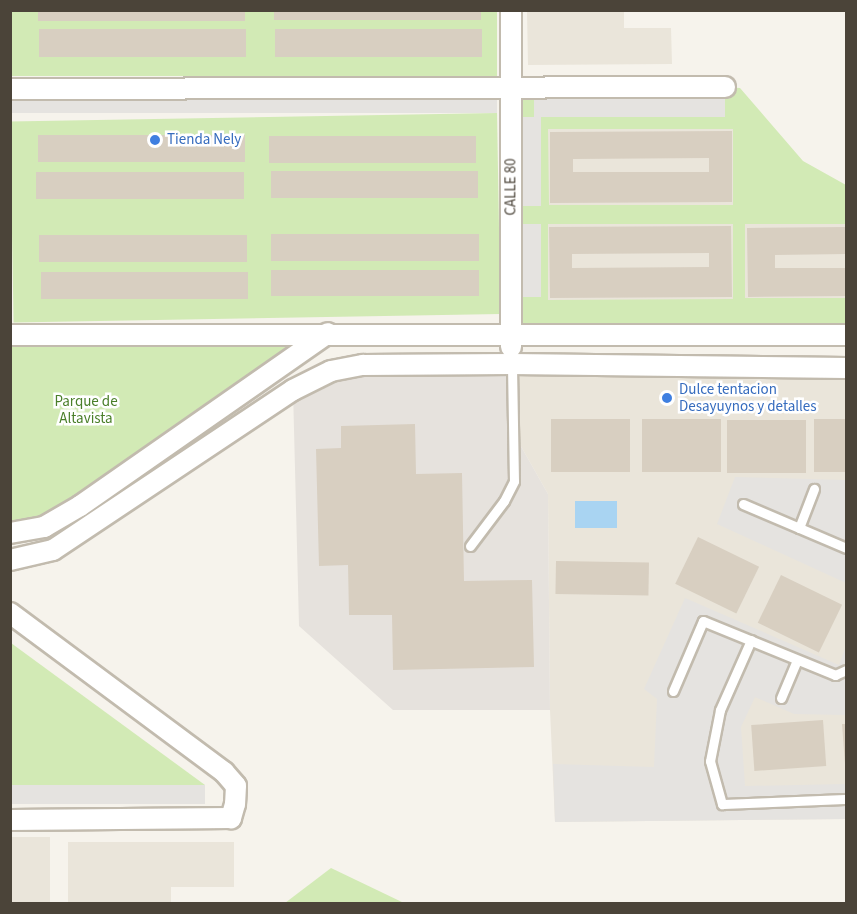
<!DOCTYPE html>
<style>
body{margin:0}
#map{position:relative;width:857px;height:914px;overflow:hidden;background:#f6f3ec;font-family:"Source Sans 3",sans-serif}
div>[style]{position:absolute}
[style*='--x']{left:calc(var(--x)*1px);top:calc(var(--y)*1px);width:calc(var(--w)*1px);rotate:calc(var(--a)*1deg)}
.residential>*{inset:0;background:#eae5da;transform-origin:0 0}
.industrial>*{inset:0;background:#e6e2dd}
.green>*{inset:0;background:#d2eab5;transform-origin:0 0}
.parking>*{inset:0;background:#e5e3e0;transform-origin:0 0}
.water>*{inset:0;background:#a9d4f2;transform-origin:0 0}
.building>*{inset:0;background:#d8cfc1;transform-origin:0 0}
.roads{filter:drop-shadow(2px 0 #c2bbae) drop-shadow(-2px 0 #c2bbae) drop-shadow(0 2px #c2bbae) drop-shadow(0 -2px #c2bbae)}
.lane>*{height:9px;margin:-4.5px;padding:0 4.5px;transform-origin:4.5px;border-radius:4.5px;background:#fff}
.street>*{height:20px;margin:-10px;padding:0 10px;transform-origin:10px;border-radius:10px;background:#fff}
.dots>*{width:16px;height:16px;translate:-50% -50%;box-sizing:border-box;border:3px solid #fff;border-radius:50%}
span{translate:-50% -50%;white-space:nowrap;text-align:center;line-height:1.15;-webkit-text-stroke:5px #fff;paint-order:stroke}
.shop-label{font-size:15px;color:#366cbe}
.left{translate:0 -50%;text-align:left}
.street-label{font-size:15px;color:#4b4439}
.park-label{font-size:15px;color:#4a7f2a}
.frame{position:absolute;inset:0;border:12px solid #4b4439;pointer-events:none}
</style>
<div id="map">
<div class="residential">
<div style="clip-path:polygon(527px 11px,624px 11px,624px 28px,671px 28px,672px 64px,528px 65px)"></div>
<div style="left:548px;top:129px;width:185px;height:76px"></div>
<div style="left:548px;top:224px;width:185px;height:76px"></div>
<div style="left:745px;top:224px;width:101px;height:74px"></div>
<div style="clip-path:polygon(512px 364px,846px 368px,846px 819px,555px 822px,550px 710px,548px 494px,514px 434px)"></div>
<div style="left:11px;top:837px;width:39px;height:66px"></div>
<div style="clip-path:polygon(68px 842px,234px 842px,234px 887px,171px 887px,171px 903px,68px 903px)"></div>
</div>
<div class="industrial">
<div style="clip-path:polygon(512px 364px,514px 434px,548px 494px,550px 710px,393px 710px,299px 626px,293px 390px,331px 371px)"></div>
</div>
<div class="green">
<div style="left:10px;top:11px;width:487px;height:65px"></div>
<div style="clip-path:polygon(evenodd,725px 87px,740px 88px,803px 161px,846px 185px,846px 224px,745px 224px,745px 298px,846px 298px,846px 335px,511px 336px,511px 297px,541px 297px,541px 225px,511px 225px,511px 206px,541px 205px,541px 117px,725px 117px,725px 87px,548px 129px,733px 129px,733px 205px,549px 205px,548px 129px,725px 87px,548px 224px,733px 224px,733px 299px,548px 300px,548px 224px)"></div>
<div style="left:510px;top:88px;width:24px;height:29px"></div>
<div style="left:497px;top:113px;width:201px;height:487px;rotate:89deg"></div>
<div style="clip-path:polygon(328px 333px,80px 506px,11px 533px,11px 335px)"></div>
<div style="clip-path:polygon(11px 643px,205px 785px,11px 785px)"></div>
<div style="clip-path:polygon(331px 868px,404px 903px,285px 903px)"></div>
</div>
<div class="parking">
<div style="clip-path:polygon(725px 87px,725px 117px,541px 117px,541px 206px,511px 206px,510px 117px,534px 117px,534px 88px)"></div>
<div style="left:497px;top:90px;width:23px;height:487px;rotate:90deg"></div>
<div style="left:541px;top:224px;width:73px;height:30px;rotate:90deg"></div>
<div style="clip-path:polygon(735px 477px,846px 480px,846px 583px,717px 524px)"></div>
<div style="clip-path:polygon(685px 598px,839px 665px,846px 646px,846px 715px,794px 714px,755px 697px,741px 727px,745px 786px,846px 784px,846px 819px,555px 822px,553px 764px,654px 767px,657px 699px,644px 689px)"></div>
<div style="left:11px;top:785px;width:194px;height:19px"></div>
</div>
<div class="water">
<div style="left:575px;top:501px;width:42px;height:27px"></div>
</div>
<div class="building">
<div style="left:38px;top:10px;width:207px;height:11px"></div>
<div style="left:274px;top:10px;width:207px;height:10px"></div>
<div style="left:39px;top:29px;width:207px;height:28px"></div>
<div style="left:275px;top:29px;width:207px;height:28px"></div>
<div style="clip-path:polygon(evenodd,732px 131px,732px 202px,550px 203px,550px 132px,732px 131px,709px 158px,709px 172px,573px 172px,573px 159px,709px 158px)"></div>
<div style="left:38px;top:135px;width:207px;height:27px"></div>
<div style="left:269px;top:136px;width:207px;height:27px"></div>
<div style="left:271px;top:171px;width:207px;height:27px"></div>
<div style="left:36px;top:172px;width:208px;height:27px"></div>
<div style="clip-path:polygon(evenodd,731px 226px,732px 297px,550px 298px,549px 227px,731px 226px,709px 253px,709px 267px,572px 268px,572px 254px,709px 253px)"></div>
<div style="clip-path:polygon(846px 227px,846px 254px,775px 255px,775px 268px,846px 268px,846px 296px,748px 297px,747px 228px)"></div>
<div style="left:271px;top:234px;width:208px;height:27px"></div>
<div style="left:39px;top:235px;width:208px;height:27px"></div>
<div style="left:271px;top:270px;width:208px;height:26px"></div>
<div style="left:41px;top:272px;width:207px;height:27px"></div>
<div style="left:551px;top:419px;width:79px;height:53px"></div>
<div style="left:642px;top:419px;width:79px;height:53px"></div>
<div style="left:814px;top:419px;width:32px;height:53px"></div>
<div style="left:727px;top:420px;width:79px;height:53px"></div>
<div style="clip-path:polygon(415px 424px,416px 474px,462px 473px,464px 581px,532px 580px,534px 667px,393px 670px,392px 615px,349px 615px,348px 565px,319px 566px,316px 449px,341px 448px,341px 426px)"></div>
<div style="left:698px;top:537px;width:68px;height:52px;rotate:26deg"></div>
<div style="left:556px;top:561px;width:93px;height:33px;rotate:1deg"></div>
<div style="left:781px;top:575px;width:68px;height:53px;rotate:26deg"></div>
<div style="left:823px;top:720px;width:46px;height:72px;rotate:86deg"></div>
<div style="clip-path:polygon(842px 724px,846px 724px,846px 764px,845px 764px)"></div>
</div>
<div class="roads">
<div class="lane">
<div style="--x:743;--y:504;--w:112;--a:23.1"></div>
<div style="--x:799;--y:528;--w:42;--a:-69"></div>
<div style="--x:470;--y:546;--w:56;--a:-52.9"></div>
<div style="--x:504;--y:501;--w:22;--a:-63"></div>
<div style="--x:514;--y:481;--w:117;--a:-91"></div>
<div style="--x:751;--y:640;--w:77;--a:113.9"></div>
<div style="--x:720;--y:710;--w:52;--a:101.1"></div>
<div style="--x:710;--y:761;--w:45;--a:74.4"></div>
<div style="--x:722;--y:804;--w:124;--a:-2.3"></div>
<div style="--x:673;--y:691;--w:76;--a:-66.8"></div>
<div style="--x:703;--y:621;--w:143;--a:22.2"></div>
<div style="--x:835;--y:675;--w:12;--a:-24"></div>
<div style="--x:781;--y:698;--w:41;--a:-67.2"></div>
</div>
<div class="street">
<div style="--x:511;--y:10;--w:337;--a:90"></div>
<div style="--x:10;--y:89;--w:715;--a:-0.16"></div>
<div style="--x:10;--y:335;--w:836;--a:0"></div>
<div style="--x:10;--y:533;--w:35;--a:-10"></div>
<div style="--x:44;--y:527;--w:42;--a:-30.3"></div>
<div style="--x:80;--y:506;--w:302;--a:-34.9"></div>
<div style="--x:10;--y:560;--w:44;--a:-13.1"></div>
<div style="--x:53;--y:550;--w:288;--a:-33.7"></div>
<div style="--x:293;--y:390;--w:42;--a:-26.6"></div>
<div style="--x:331;--y:371;--w:33;--a:-11"></div>
<div style="--x:363;--y:365;--w:149;--a:-0.4"></div>
<div style="--x:512;--y:364;--w:334;--a:0.7"></div>
<div style="--x:10;--y:613;--w:267;--a:36.6"></div>
<div style="--x:224;--y:772;--w:18;--a:49"></div>
<div style="--x:236;--y:786;--w:18;--a:93"></div>
<div style="--x:235;--y:804;--w:15;--a:106"></div>
<div style="--x:231;--y:818;--w:221;--a:179.5"></div>
</div>
</div>
<div class="dots">
<div style="left:155px;top:140px;background:#3f7fe0"></div>
<div style="left:667px;top:398px;background:#3f7fe0"></div>
</div>
<div class="shop-label">
<span class="left" style="left:167px;top:140px">Tienda Nely</span>
<span class="left" style="left:679px;top:398px">Dulce tentacion<br>Desayuynos y detalles</span>
</div>
<div class="street-label">
<span style="left:511px;top:187px;rotate:-90deg">CALLE 80</span>
</div>
<div class="park-label">
<span style="left:86px;top:410px">Parque de<br>Altavista</span>
</div>
<div class="frame"></div>
</div>
